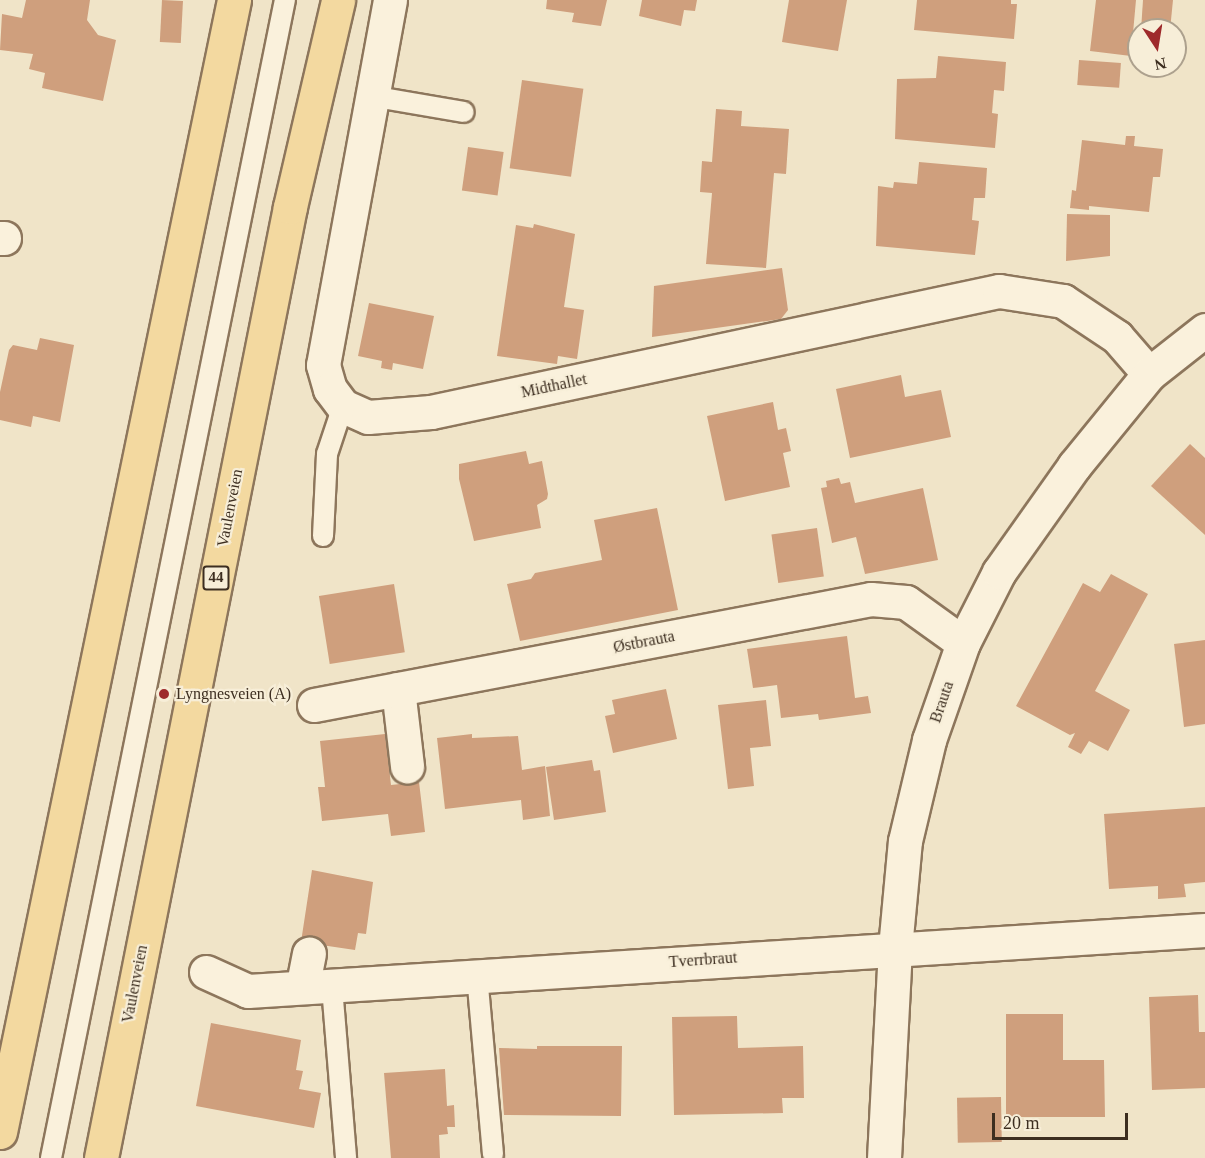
<!DOCTYPE html>
<meta charset="utf-8">
<style>
body{margin:0}
#map{position:relative;width:1205px;height:1158px;overflow:hidden;background:#f0e4c8;font-family:Georgia,serif}
div>[style]{position:absolute}
[style*='--x']{left:calc(var(--x)*1px);top:calc(var(--y)*1px);width:calc(var(--w)*1px);rotate:calc(var(--a)*1deg)}
.building>*{inset:0;background:#cf9f7d;transform-origin:0 0}
.roads{filter:drop-shadow(2px 0 #8d765c) drop-shadow(-2px 0 #8d765c) drop-shadow(0 2px #8d765c) drop-shadow(0 -2px #8d765c)}
.lane>*{height:20px;margin:-10px;padding:0 10px;transform-origin:10px;border-radius:10px;background:#faf1dc}
.street>*{height:33px;margin:-16.5px;padding:0 16.5px;transform-origin:16.5px;border-radius:16.5px;background:#faf1dc}
.primary>*{height:33px;margin:-16.5px;padding:0 16.5px;transform-origin:16.5px;border-radius:16.5px;background:#f3d9a0}
.dots>*{width:16px;height:16px;translate:-50% -50%;box-sizing:border-box;border:3px solid #f7eed8;border-radius:50%}
span{translate:-50% -50%;white-space:nowrap;text-align:center;line-height:1.15;-webkit-text-stroke:4.5px #f7eed8;paint-order:stroke}
.shield-label span{padding:2px 4px;background:#f7eed8;border:2px solid;border-radius:4px;-webkit-text-stroke-width:0}
.shield-label{font-size:15px;color:#3d2e20;font-weight:700}
.street-label{font-size:16px;color:#3d2e20}
.poi-label{font-size:16px;color:#3d2e20}
.left{translate:0 -50%;text-align:left}
.north{position:absolute;left:1127px;top:18px;width:60px;height:60px;box-sizing:border-box;background:#f7eed8;border:2px solid #ada18e;border-radius:50%;rotate:168deg;font-size:16px;font-weight:700;line-height:24px;text-align:center;color:#3d2e20}
.north::after{content:'';display:block;margin:auto;width:21px;height:27px;background:#9e2a2b;clip-path:polygon(50% 0,100% 100%,50% 72%,0 100%)}
.scale{position:absolute;left:992px;top:1113px;width:136px;height:27px;box-sizing:border-box;border:3px solid #3d2e20;border-top:0;padding-left:8px;font-size:18px;line-height:21px;white-space:nowrap;color:#3d2e20;-webkit-text-stroke:4px #f7eed8;paint-order:stroke}
</style>
<div id="map">
<div class="building">
<div style="clip-path:polygon(26px 0,90px 0,87px 20px,98px 35px,116px 40px,103px 101px,42px 88px,45px 73px,29px 69px,33px 54px,0 50px,2px 14px,22px 18px)"></div>
<div style="left:162px;top:0;width:21px;height:42px;rotate:3deg"></div>
<div style="clip-path:polygon(547px 0,607px 0,601px 26px,572px 22px,574px 13px,546px 9px)"></div>
<div style="clip-path:polygon(642px 0,697px 0,695px 11px,684px 10px,681px 26px,639px 16px)"></div>
<div style="clip-path:polygon(789px 0,847px 0,838px 51px,782px 42px)"></div>
<div style="clip-path:polygon(917px 0,1011px 0,1011px 4px,1017px 4px,1014px 39px,914px 30px)"></div>
<div style="clip-path:polygon(1096px 0,1136px 0,1133px 33px,1139px 33px,1139px 44px,1132px 43px,1131px 56px,1090px 51px)"></div>
<div style="clip-path:polygon(1143px 0,1173px 0,1170px 30px,1141px 30px)"></div>
<div style="clip-path:polygon(938px 56px,1006px 62px,1004px 91px,994px 90px,992px 113px,998px 114px,995px 148px,895px 139px,897px 79px,936px 78px)"></div>
<div style="left:1079px;top:60px;width:42px;height:25px;rotate:4deg"></div>
<div style="left:522px;top:80px;width:62px;height:89px;rotate:8deg"></div>
<div style="clip-path:polygon(716px 109px,742px 111px,741px 126px,789px 129px,786px 174px,774px 173px,766px 268px,706px 264px,712px 193px,700px 192px,702px 161px,712px 162px)"></div>
<div style="clip-path:polygon(1126px 136px,1135px 136px,1134px 146px,1163px 149px,1160px 177px,1153px 177px,1149px 212px,1089px 206px,1089px 210px,1070px 208px,1072px 190px,1076px 191px,1082px 140px,1125px 145px)"></div>
<div style="left:468px;top:147px;width:36px;height:44px;rotate:8deg"></div>
<div style="clip-path:polygon(919px 162px,987px 168px,985px 198px,974px 198px,972px 220px,979px 221px,975px 255px,876px 246px,878px 186px,893px 188px,894px 182px,917px 184px)"></div>
<div style="clip-path:polygon(1067px 214px,1110px 215px,1110px 256px,1066px 261px)"></div>
<div style="clip-path:polygon(534px 224px,575px 234px,564px 307px,584px 310px,577px 359px,558px 356px,557px 364px,497px 356px,516px 225px,533px 228px)"></div>
<div style="clip-path:polygon(782px 268px,788px 310px,781px 319px,652px 337px,654px 286px)"></div>
<div style="clip-path:polygon(369px 303px,434px 316px,423px 369px,393px 363px,392px 370px,381px 368px,382px 361px,358px 356px)"></div>
<div style="clip-path:polygon(40px 338px,74px 345px,60px 422px,33px 416px,31px 427px,0 420px,0 392px,9px 350px,13px 345px,37px 350px)"></div>
<div style="clip-path:polygon(901px 375px,905px 397px,941px 390px,951px 437px,850px 458px,836px 389px)"></div>
<div style="clip-path:polygon(773px 402px,778px 430px,786px 428px,791px 451px,783px 453px,790px 487px,725px 501px,707px 416px)"></div>
<div style="clip-path:polygon(1190px 444px,1205px 458px,1205px 535px,1151px 486px)"></div>
<div style="clip-path:polygon(526px 451px,529px 464px,542px 461px,548px 494px,547px 499px,537px 505px,541px 528px,474px 541px,459px 479px,459px 464px)"></div>
<div style="clip-path:polygon(839px 478px,841px 484px,850px 482px,855px 503px,923px 488px,938px 560px,865px 574px,856px 537px,832px 543px,821px 488px,827px 487px,826px 481px)"></div>
<div style="clip-path:polygon(657px 508px,678px 610px,520px 641px,507px 584px,531px 579px,535px 573px,602px 560px,594px 520px)"></div>
<div style="left:817px;top:528px;width:49px;height:46px;rotate:82deg"></div>
<div style="clip-path:polygon(1111px 574px,1148px 594px,1095px 691px,1130px 710px,1108px 751px,1089px 741px,1081px 754px,1068px 747px,1075px 733px,1070px 735px,1016px 706px,1083px 583px,1100px 592px)"></div>
<div style="left:394px;top:584px;width:69px;height:76px;rotate:81deg"></div>
<div style="clip-path:polygon(847px 636px,855px 698px,868px 696px,871px 713px,819px 720px,818px 714px,781px 718px,777px 685px,753px 688px,747px 649px)"></div>
<div style="clip-path:polygon(1205px 640px,1205px 724px,1184px 727px,1174px 644px)"></div>
<div style="clip-path:polygon(666px 689px,677px 739px,613px 753px,605px 716px,615px 714px,612px 700px)"></div>
<div style="clip-path:polygon(766px 700px,771px 746px,750px 748px,754px 786px,728px 789px,718px 705px)"></div>
<div style="clip-path:polygon(385px 734px,391px 785px,419px 782px,425px 832px,391px 836px,388px 814px,322px 821px,318px 787px,325px 787px,320px 741px)"></div>
<div style="clip-path:polygon(472px 734px,472px 738px,518px 736px,522px 770px,545px 766px,550px 816px,523px 820px,521px 800px,445px 809px,437px 738px)"></div>
<div style="clip-path:polygon(592px 760px,594px 771px,600px 770px,606px 812px,554px 820px,546px 767px)"></div>
<div style="clip-path:polygon(1205px 807px,1205px 882px,1184px 884px,1186px 897px,1158px 899px,1158px 886px,1109px 889px,1104px 814px)"></div>
<div style="clip-path:polygon(312px 870px,373px 882px,366px 934px,358px 933px,355px 950px,301px 942px)"></div>
<div style="clip-path:polygon(1198px 995px,1199px 1032px,1205px 1032px,1205px 1088px,1152px 1090px,1149px 997px)"></div>
<div style="clip-path:polygon(1006px 1014px,1063px 1014px,1063px 1060px,1104px 1060px,1105px 1117px,1006px 1117px)"></div>
<div style="clip-path:polygon(737px 1016px,738px 1048px,803px 1046px,804px 1098px,782px 1098px,783px 1113px,674px 1115px,672px 1017px)"></div>
<div style="clip-path:polygon(211px 1023px,301px 1040px,296px 1070px,303px 1071px,299px 1089px,321px 1093px,314px 1128px,196px 1106px)"></div>
<div style="clip-path:polygon(537px 1046px,622px 1046px,621px 1116px,504px 1115px,499px 1048px,537px 1049px)"></div>
<div style="clip-path:polygon(445px 1069px,447px 1106px,454px 1105px,455px 1127px,447px 1127px,448px 1134px,439px 1135px,440px 1158px,391px 1158px,384px 1073px)"></div>
<div style="left:1001px;top:1097px;width:45px;height:44px;rotate:89deg"></div>
</div>
<div class="roads">
<div class="lane">
<div style="--x:371;--y:96;--w:94;--a:9.8"></div>
<div style="--x:323;--y:536;--w:82;--a:-87.2"></div>
<div style="--x:327;--y:454;--w:51;--a:-71.6"></div>
<div style="--x:477;--y:975;--w:180;--a:84.9"></div>
<div style="--x:332;--y:987;--w:172;--a:85.3"></div>
<div style="--x:51;--y:1158;--w:1181;--a:-78.58"></div>
</div>
<div class="street">
<div style="--x:390;--y:0;--w:371;--a:100.4"></div>
<div style="--x:323;--y:365;--w:25;--a:74"></div>
<div style="--x:330;--y:389;--w:21;--a:53"></div>
<div style="--x:343;--y:406;--w:27;--a:24"></div>
<div style="--x:368;--y:417;--w:63;--a:-4.5"></div>
<div style="--x:431;--y:412;--w:581;--a:-12.03"></div>
<div style="--x:999;--y:291;--w:65;--a:8.9"></div>
<div style="--x:1063;--y:301;--w:65;--a:33.7"></div>
<div style="--x:1117;--y:337;--w:49;--a:49.1"></div>
<div style="--x:0;--y:238;--w:4;--a:0"></div>
<div style="--x:398;--y:689;--w:78;--a:83.3"></div>
<div style="--x:314;--y:705;--w:567;--a:-10.77"></div>
<div style="--x:871;--y:599;--w:35;--a:5"></div>
<div style="--x:906;--y:602;--w:70;--a:35.7"></div>
<div style="--x:206;--y:972;--w:46;--a:24.3"></div>
<div style="--x:248;--y:991;--w:959;--a:-3.65"></div>
<div style="--x:303;--y:984;--w:31;--a:-79"></div>
<div style="--x:884;--y:1158;--w:210;--a:-87"></div>
<div style="--x:895;--y:948;--w:107;--a:-84.7"></div>
<div style="--x:905;--y:841;--w:104;--a:-76.6"></div>
<div style="--x:929;--y:740;--w:103;--a:-70.7"></div>
<div style="--x:963;--y:643;--w:80;--a:-63.1"></div>
<div style="--x:999;--y:572;--w:130;--a:-54.7"></div>
<div style="--x:1074;--y:466;--w:119;--a:-50.8"></div>
<div style="--x:1149;--y:374;--w:71;--a:-38.2"></div>
</div>
<div class="primary">
<div style="--x:0;--y:1132;--w:1156;--a:-78.32"></div>
<div style="--x:101;--y:1158;--w:970;--a:-78.76"></div>
<div style="--x:290;--y:207;--w:212;--a:-76.9"></div>
</div>
</div>
<div class="dots">
<div style="left:164px;top:694px;background:#9e2a2b"></div>
</div>
<div class="shield-label">
<span style="left:216px;top:578px">44</span>
</div>
<div class="street-label">
<span style="left:554px;top:386px;rotate:-12deg">Midthallet</span>
<span style="left:230px;top:508px;rotate:-79deg">Vaulenveien</span>
<span style="left:644px;top:642px;rotate:-11deg">Østbrauta</span>
<span style="left:942px;top:702px;rotate:-71deg">Brauta</span>
<span style="left:703px;top:960px;rotate:-4deg">Tverrbraut</span>
<span style="left:135px;top:984px;rotate:-79deg">Vaulenveien</span>
</div>
<div class="poi-label">
<span class="left" style="left:176px;top:694px">Lyngnesveien (A)</span>
</div>
<div class="north">N</div>
<div class="scale">20 m</div>
</div>
